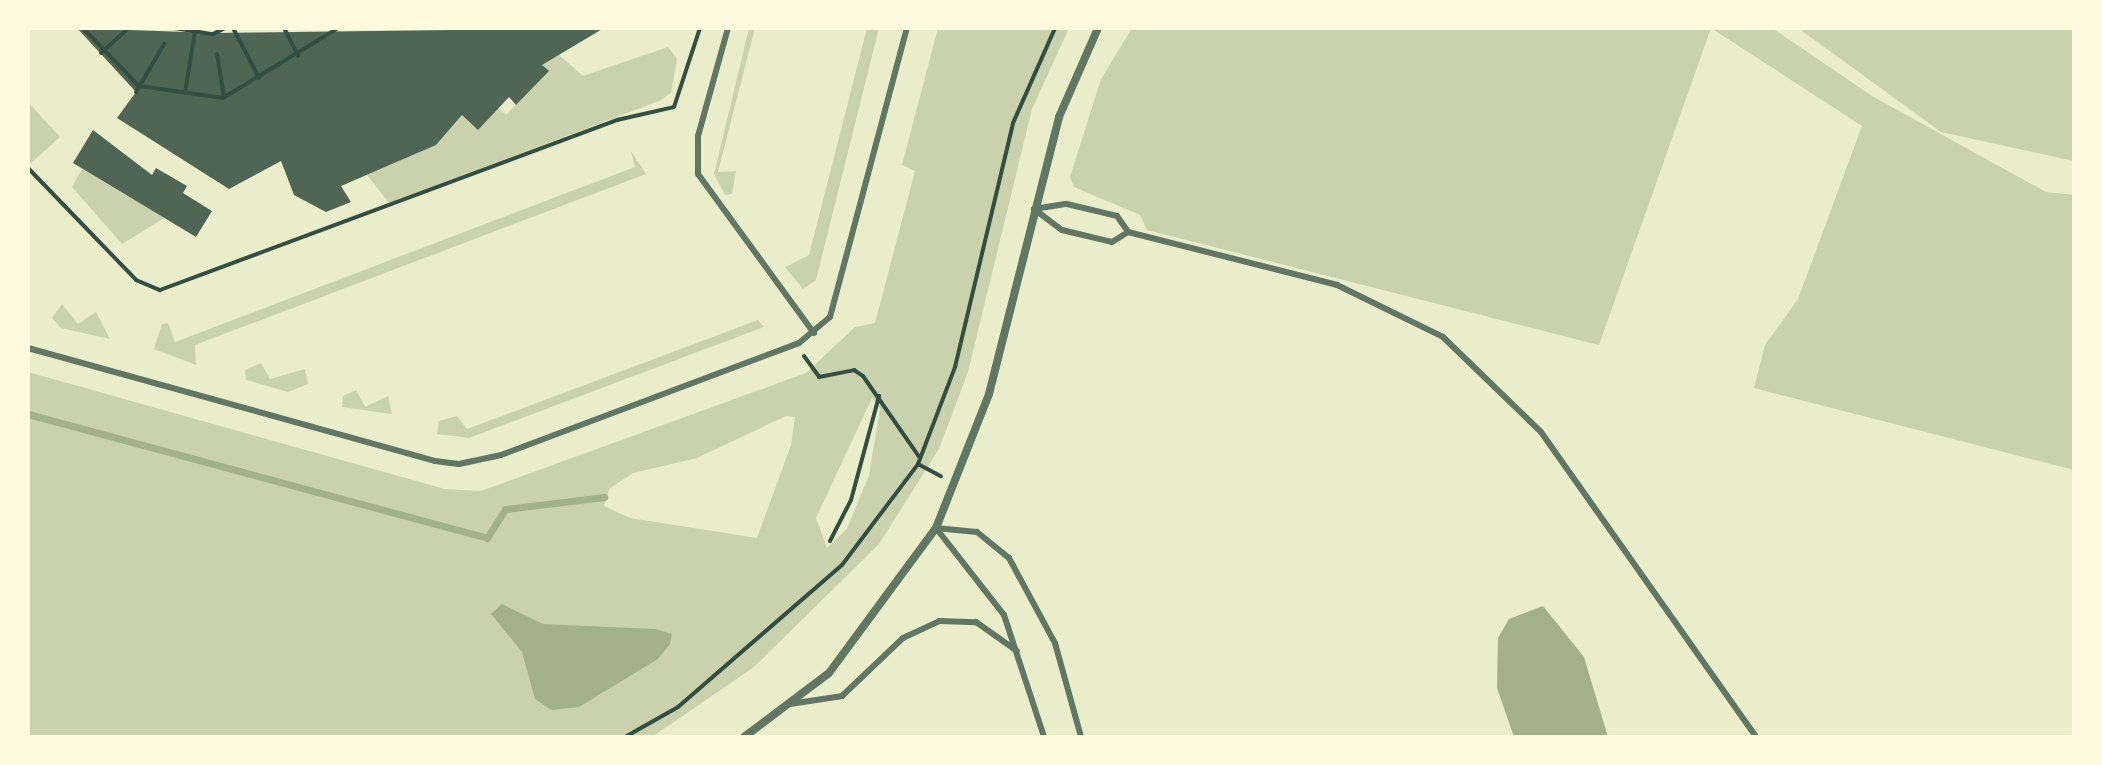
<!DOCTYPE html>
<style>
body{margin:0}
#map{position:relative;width:2102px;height:765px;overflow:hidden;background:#e9edc9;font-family:Arial,sans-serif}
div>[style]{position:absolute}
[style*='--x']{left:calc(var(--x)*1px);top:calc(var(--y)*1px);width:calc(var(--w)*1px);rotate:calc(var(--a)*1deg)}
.green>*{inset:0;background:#cad2ad}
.water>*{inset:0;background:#a3b18a}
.stream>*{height:7px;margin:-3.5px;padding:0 3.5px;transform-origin:3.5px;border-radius:3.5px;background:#a3b18a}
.building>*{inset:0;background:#4f6655}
.path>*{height:4px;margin:-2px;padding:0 2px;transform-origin:2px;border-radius:2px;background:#344e41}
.service>*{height:6px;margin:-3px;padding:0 3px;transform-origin:3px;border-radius:3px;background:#617663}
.minor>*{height:8px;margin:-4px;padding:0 4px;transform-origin:4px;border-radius:4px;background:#617663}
span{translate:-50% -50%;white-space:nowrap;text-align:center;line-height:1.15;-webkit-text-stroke:7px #fefae0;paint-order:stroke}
.frame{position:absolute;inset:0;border:30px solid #fefae0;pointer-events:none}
</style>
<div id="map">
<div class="green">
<div style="clip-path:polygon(749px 28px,755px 28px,718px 172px,736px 171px,732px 194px,725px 195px,714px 174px)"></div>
<div style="clip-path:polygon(867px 28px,879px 28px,816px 280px,803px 289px,785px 267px,809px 255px)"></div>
<div style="clip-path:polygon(evenodd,938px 28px,1069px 28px,1032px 109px,968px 372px,939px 449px,879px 544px,754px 667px,652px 737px,28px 737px,28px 372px,445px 489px,481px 491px,806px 373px,855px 327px,875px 323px,915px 171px,902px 165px,938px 28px,872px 398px,880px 409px,869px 475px,847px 529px,827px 548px,816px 518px,872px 398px,938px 28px,786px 416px,795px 417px,791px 445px,757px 538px,630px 518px,604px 506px,609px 489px,633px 473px,697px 458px,786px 416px)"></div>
<div style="clip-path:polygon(1132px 28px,1772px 28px,1872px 96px,2046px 192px,2074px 195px,2074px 470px,1754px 388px,1765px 345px,1798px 299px,1862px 126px,1711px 28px,1599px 345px,1147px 230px,1140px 215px,1074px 187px,1070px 177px,1101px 79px)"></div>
<div style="clip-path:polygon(1798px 28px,2074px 28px,2074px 161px,1941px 132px)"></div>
<div style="clip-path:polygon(668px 47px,677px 59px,671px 93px,659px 101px,389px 203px,367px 175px,436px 145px,462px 115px,478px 130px,498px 108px,506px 115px,548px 72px,542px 65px,559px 55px,583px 76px)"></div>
<div style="clip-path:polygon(28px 102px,60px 137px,31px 163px,28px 161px)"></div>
<div style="clip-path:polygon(631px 151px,646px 174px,195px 345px,196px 365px,154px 349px,162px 324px,168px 323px,175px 342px,635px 167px)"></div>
<div style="clip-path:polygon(82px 169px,164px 218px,122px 244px,72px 187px)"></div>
<div style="clip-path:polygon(62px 304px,78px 324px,96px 312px,110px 339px,61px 328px,52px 318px)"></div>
<div style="clip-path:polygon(758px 320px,764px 327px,469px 438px,437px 434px,439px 421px,457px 416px,467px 429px)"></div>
<div style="clip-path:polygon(261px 363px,270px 379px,305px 369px,308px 384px,288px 392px,246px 380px,245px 370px)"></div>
<div style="clip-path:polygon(356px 390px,365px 407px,388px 396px,392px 414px,342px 407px,343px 396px)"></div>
</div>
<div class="water">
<div style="clip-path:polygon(502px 604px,543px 624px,656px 629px,672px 634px,670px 644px,658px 659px,579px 707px,551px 710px,535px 699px,522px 652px,491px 614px)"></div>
<div style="clip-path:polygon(1543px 606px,1584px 657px,1608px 737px,1514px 737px,1497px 688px,1498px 638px,1509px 619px)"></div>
</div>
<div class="stream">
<div style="--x:28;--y:414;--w:475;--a:15.1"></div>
<div style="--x:487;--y:538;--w:34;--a:-58"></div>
<div style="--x:505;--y:509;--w:100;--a:-6.9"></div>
</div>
<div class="building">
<div style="clip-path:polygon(77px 28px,212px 33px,604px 28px,542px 65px,549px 71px,516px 105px,509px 97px,478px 130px,462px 115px,436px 145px,341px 186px,351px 202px,326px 212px,294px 195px,281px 161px,229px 189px,117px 118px,136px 92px)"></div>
<div style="clip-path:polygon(93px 130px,152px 175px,156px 168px,187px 186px,183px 193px,212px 211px,196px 237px,73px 163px)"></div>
</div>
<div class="path">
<div style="--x:83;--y:28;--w:81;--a:46"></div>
<div style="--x:139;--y:86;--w:85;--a:8.1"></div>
<div style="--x:223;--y:98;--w:135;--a:-31.3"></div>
<div style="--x:174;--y:28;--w:39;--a:9"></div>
<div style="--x:213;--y:34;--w:13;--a:-27"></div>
<div style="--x:233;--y:28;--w:56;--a:62.5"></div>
<div style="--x:284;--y:28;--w:31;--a:63"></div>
<div style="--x:101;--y:53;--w:38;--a:-42"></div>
<div style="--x:217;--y:54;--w:44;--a:80.8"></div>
<div style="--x:136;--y:92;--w:56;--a:-59.7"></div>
<div style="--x:185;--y:93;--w:63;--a:-80.8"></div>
<div style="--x:28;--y:168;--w:156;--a:46"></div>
<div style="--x:136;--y:280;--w:26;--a:23"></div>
<div style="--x:160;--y:290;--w:488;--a:-20.4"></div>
<div style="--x:617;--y:120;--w:58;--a:-12.8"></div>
<div style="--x:674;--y:107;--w:83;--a:-71.8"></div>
<div style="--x:804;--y:356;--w:26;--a:54"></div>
<div style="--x:819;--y:377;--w:36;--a:-11"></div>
<div style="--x:854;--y:370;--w:11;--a:34"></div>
<div style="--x:863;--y:376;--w:100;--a:55.2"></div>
<div style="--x:918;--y:464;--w:26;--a:28"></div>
<div style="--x:830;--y:541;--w:46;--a:-62.9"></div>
<div style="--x:851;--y:500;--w:108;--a:-74.9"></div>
<div style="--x:625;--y:737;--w:61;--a:-29.5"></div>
<div style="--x:678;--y:707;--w:217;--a:-40.9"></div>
<div style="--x:842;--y:565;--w:126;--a:-53"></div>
<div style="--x:918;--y:464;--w:104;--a:-69.1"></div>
<div style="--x:955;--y:367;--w:251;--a:-76.6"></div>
<div style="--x:1013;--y:123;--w:104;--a:-66.1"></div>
</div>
<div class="service">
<div style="--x:728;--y:28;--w:112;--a:105.5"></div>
<div style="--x:698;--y:136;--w:38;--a:90"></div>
<div style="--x:698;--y:174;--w:197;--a:53.9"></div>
<div style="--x:1034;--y:209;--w:33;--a:-9"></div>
<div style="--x:1067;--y:204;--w:51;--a:13.5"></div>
<div style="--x:1117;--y:216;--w:19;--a:55"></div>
<div style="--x:1128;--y:232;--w:216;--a:14.2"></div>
<div style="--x:1337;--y:285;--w:118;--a:26.1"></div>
<div style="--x:1443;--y:337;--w:136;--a:44.1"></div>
<div style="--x:1541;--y:432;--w:373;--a:54.8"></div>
<div style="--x:1034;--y:209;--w:35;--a:37"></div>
<div style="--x:1062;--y:230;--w:51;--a:13.5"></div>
<div style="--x:1112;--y:242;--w:19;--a:-32"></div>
<div style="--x:28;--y:348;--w:422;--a:15.5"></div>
<div style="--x:435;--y:461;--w:24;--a:7"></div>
<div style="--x:459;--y:464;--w:43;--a:-12.1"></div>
<div style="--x:501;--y:455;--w:318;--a:-20.6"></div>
<div style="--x:799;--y:343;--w:40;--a:-40"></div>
<div style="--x:830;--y:317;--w:299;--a:-75.1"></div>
<div style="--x:936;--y:528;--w:41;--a:5.6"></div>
<div style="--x:977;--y:532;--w:41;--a:39.1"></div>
<div style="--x:1009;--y:558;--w:97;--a:61.6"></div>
<div style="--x:1055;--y:643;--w:98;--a:74.5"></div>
<div style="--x:936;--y:528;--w:110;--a:52"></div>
<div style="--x:1004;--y:615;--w:128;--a:71.8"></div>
<div style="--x:790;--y:704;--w:53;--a:-8.7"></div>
<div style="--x:842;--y:696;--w:84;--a:-43.6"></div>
<div style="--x:903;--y:638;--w:40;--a:-25"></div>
<div style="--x:939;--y:621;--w:37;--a:2"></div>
<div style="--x:976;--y:622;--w:50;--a:35.3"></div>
</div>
<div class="minor">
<div style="--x:744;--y:737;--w:106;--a:-37"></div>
<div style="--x:829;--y:673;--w:180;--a:-53.6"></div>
<div style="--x:936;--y:528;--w:144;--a:-68.4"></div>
<div style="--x:989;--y:394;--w:286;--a:-75.8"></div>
<div style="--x:1059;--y:117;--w:97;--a:-66.3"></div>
</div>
<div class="frame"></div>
</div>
